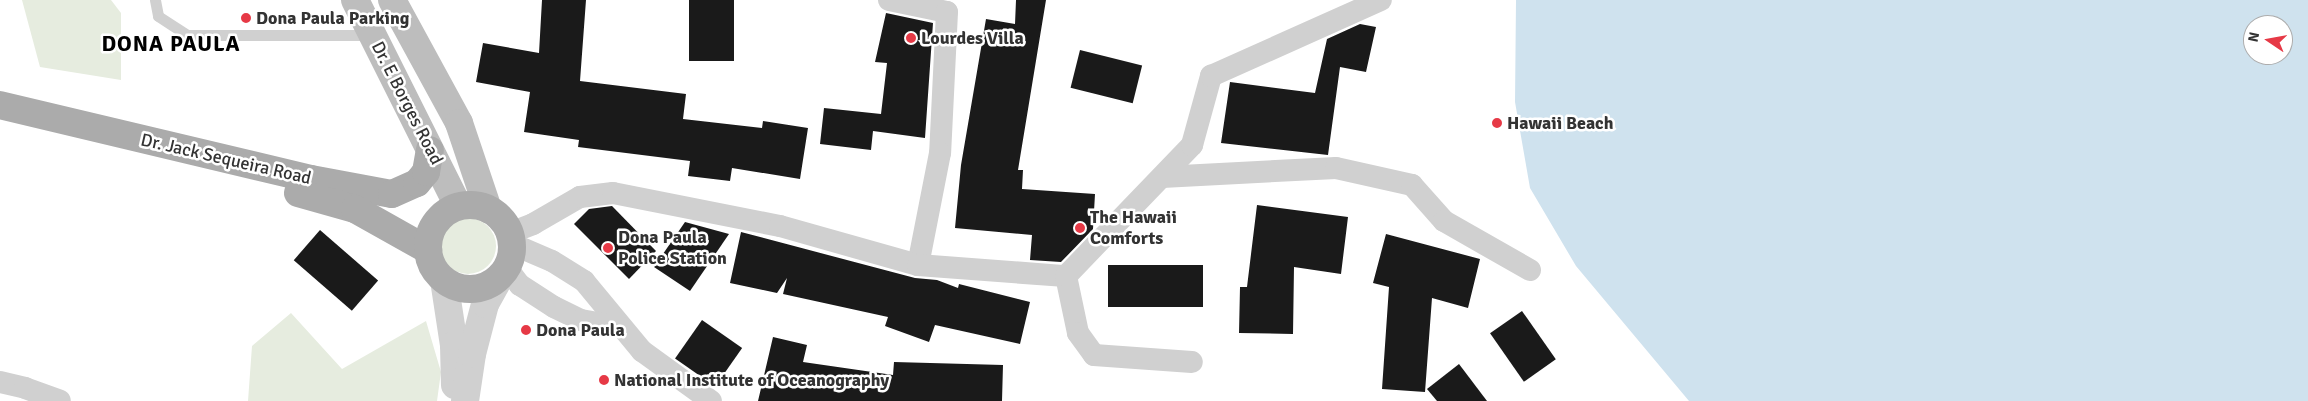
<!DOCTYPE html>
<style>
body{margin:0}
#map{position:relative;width:2308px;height:401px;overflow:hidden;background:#fff;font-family:Signika,sans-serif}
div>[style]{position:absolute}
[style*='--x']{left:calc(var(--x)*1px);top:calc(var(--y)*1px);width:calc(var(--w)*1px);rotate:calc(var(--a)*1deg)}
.green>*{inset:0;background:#e6ecdf}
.round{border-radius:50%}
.water>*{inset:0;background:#cfe2ee}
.building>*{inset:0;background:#1a1a1a;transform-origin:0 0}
.service>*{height:11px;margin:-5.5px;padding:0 5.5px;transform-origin:5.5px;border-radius:5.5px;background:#d0d0d0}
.minor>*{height:22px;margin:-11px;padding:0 11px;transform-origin:11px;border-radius:11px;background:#d0d0d0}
.tertiary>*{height:28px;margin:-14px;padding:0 14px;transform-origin:14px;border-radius:14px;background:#d0d0d0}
.secondary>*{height:28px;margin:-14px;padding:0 14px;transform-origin:14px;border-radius:14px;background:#bdbdbd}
.primary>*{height:28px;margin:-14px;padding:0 14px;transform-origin:14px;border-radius:14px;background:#ababab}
.primary>.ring{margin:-14px;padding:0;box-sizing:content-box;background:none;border:28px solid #ababab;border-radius:50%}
.dots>*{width:14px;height:14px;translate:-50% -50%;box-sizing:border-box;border:2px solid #fff;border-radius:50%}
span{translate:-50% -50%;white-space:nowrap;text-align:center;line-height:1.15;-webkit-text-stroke:5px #fff;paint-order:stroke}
.poi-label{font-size:18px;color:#333;font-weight:700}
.left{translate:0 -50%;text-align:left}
.street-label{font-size:18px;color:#333}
.district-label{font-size:22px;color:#000;font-weight:700;letter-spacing:1px}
.north{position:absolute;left:2243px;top:15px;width:50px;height:50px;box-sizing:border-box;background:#fff;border:1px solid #adadad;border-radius:50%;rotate:282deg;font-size:14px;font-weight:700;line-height:20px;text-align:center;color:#333}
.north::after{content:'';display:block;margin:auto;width:18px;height:22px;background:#e63946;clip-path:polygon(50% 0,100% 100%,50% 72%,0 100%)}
</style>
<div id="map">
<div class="green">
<div style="clip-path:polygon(22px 0,111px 0,121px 13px,121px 80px,40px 67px)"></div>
<div class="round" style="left:440px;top:218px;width:56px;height:56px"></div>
<div style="clip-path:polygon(291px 313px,342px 369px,426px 321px,441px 372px,437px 401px,248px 401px,252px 346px)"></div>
</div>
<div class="water">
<div style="clip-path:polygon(evenodd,1516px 0,2308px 0,2308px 401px,1689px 401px,1576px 266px,1530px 188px,1515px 102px,1516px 0,2253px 25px,2283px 25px,2283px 55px,2253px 55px,2253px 25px)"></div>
</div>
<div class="building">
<div style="clip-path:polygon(542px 0,586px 0,580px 81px,686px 94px,683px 119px,762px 128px,763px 121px,808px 128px,800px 179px,732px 168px,730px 181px,688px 176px,690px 161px,578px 147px,579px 140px,524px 132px,530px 92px,476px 82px,483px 43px,539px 53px)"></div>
<div style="left:689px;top:0;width:45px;height:61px"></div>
<div style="clip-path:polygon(1016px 0,1046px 0,1018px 170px,1023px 170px,1022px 189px,1095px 194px,1093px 229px,1061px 262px,1030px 260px,1032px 235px,955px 228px,961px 165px,986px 19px,1015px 24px)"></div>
<div style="clip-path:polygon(886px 13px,933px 23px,925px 138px,873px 131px,871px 150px,820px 144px,824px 108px,881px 114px,887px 63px,875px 62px)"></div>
<div style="clip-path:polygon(1360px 24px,1376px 27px,1366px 72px,1340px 67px,1328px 155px,1221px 143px,1230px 82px,1315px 93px,1327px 39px)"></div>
<div style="left:1080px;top:50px;width:64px;height:39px;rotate:14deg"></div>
<div style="clip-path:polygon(1257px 205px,1348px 217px,1341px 274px,1294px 267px,1293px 334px,1239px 333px,1240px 287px,1247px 287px)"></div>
<div style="clip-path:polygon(612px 206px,656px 251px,629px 279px,574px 224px,589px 209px)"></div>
<div style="clip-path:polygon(685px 222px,729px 234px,690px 291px,654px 267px)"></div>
<div style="left:320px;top:230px;width:77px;height:40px;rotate:41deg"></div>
<div style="clip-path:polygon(741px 232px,915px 278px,937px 280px,958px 288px,959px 284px,1030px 302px,1020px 344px,935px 325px,929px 342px,885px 326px,888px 317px,783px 294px,787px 278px,777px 293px,730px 283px)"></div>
<div style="clip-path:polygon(1386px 234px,1480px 259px,1468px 308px,1432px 298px,1425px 392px,1382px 389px,1389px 287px,1373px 283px)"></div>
<div style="left:1203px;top:265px;width:42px;height:95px;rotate:90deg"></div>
<div style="left:1522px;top:311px;width:59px;height:39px;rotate:55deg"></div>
<div style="left:702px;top:320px;width:49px;height:47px;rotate:35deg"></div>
<div style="clip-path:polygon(773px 337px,807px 345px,803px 362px,893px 375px,894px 362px,1003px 365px,1002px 401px,758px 401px)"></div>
<div style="clip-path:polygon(1459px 364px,1487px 401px,1437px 401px,1427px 389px)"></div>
</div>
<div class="service">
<div style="--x:155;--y:0;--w:16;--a:79"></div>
<div style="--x:158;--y:16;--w:35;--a:33"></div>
<div style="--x:187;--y:35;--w:185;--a:0"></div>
</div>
<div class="minor">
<div style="--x:889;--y:0;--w:59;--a:11.7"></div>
<div style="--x:947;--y:12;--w:141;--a:92.8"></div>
<div style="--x:940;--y:153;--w:114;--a:101.1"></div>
<div style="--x:1162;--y:177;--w:174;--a:-3"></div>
<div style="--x:1336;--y:168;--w:78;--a:12.6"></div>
<div style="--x:1412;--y:185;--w:48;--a:48.4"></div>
<div style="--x:1444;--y:221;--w:99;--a:29.7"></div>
<div style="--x:510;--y:233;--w:25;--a:-21"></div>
<div style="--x:533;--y:224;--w:54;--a:-29.9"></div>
<div style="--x:580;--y:197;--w:33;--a:-7"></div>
<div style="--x:613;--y:193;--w:170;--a:11.2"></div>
<div style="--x:780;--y:226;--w:143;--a:15.8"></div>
<div style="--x:918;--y:265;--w:148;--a:4.3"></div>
<div style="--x:1066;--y:276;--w:58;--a:78.1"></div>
<div style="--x:1078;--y:333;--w:27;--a:54"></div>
<div style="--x:1094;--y:355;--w:98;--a:4.1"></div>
<div style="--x:512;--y:244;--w:43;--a:23"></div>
<div style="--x:552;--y:261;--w:38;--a:32"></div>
<div style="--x:584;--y:281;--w:91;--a:50.4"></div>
<div style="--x:642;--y:351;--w:85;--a:35.9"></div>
<div style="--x:507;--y:268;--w:21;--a:53"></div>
<div style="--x:520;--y:285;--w:40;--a:32.9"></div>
<div style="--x:554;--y:307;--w:30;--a:26"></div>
<div style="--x:581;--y:320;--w:39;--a:10"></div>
<div style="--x:1066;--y:276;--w:182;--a:-46.1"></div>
<div style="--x:1192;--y:145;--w:72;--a:-74.6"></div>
<div style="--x:1211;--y:76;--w:186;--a:-24.1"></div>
<div style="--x:0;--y:382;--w:26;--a:13"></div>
<div style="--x:25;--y:388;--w:37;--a:20"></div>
</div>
<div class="tertiary">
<div style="--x:444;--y:280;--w:66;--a:81.3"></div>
<div style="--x:454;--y:345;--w:40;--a:88.6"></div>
<div style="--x:465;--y:401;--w:48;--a:-81.5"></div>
<div style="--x:472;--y:354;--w:52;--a:-75.4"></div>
<div style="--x:485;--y:304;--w:33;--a:-61"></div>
</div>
<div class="secondary">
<div style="--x:355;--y:0;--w:230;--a:63.4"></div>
<div style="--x:392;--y:0;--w:140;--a:61.4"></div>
<div style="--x:459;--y:123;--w:91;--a:71.4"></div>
</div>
<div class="primary">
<div style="--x:0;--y:105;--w:320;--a:13.4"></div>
<div style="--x:311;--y:179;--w:82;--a:10.5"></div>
<div style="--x:392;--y:194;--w:27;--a:-24"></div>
<div style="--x:417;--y:183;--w:14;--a:-51"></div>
<div style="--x:426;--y:172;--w:22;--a:-80"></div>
<div style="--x:298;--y:193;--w:59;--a:15.7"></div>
<div style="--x:355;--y:209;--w:84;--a:29.3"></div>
<div class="ring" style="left:428px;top:205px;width:56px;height:56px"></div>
</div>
<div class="dots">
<div style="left:246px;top:18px;background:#e63946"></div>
<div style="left:911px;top:38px;background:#e63946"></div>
<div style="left:1497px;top:123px;background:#e63946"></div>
<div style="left:1080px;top:228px;background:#e63946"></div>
<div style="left:608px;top:248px;background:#e63946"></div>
<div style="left:526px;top:330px;background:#e63946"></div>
<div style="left:604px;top:380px;background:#e63946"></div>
</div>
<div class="poi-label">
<span class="left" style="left:256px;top:18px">Dona Paula Parking</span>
<span class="left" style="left:921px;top:38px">Lourdes Villa</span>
<span class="left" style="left:1507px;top:123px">Hawaii Beach</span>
<span class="left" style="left:1090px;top:228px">The Hawaii<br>Comforts</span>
<span class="left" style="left:618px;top:248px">Dona Paula<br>Police Station</span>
<span class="left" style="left:536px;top:330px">Dona Paula</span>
<span class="left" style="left:614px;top:380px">National Institute of Oceanography</span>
</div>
<div class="street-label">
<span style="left:407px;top:103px;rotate:63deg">Dr. E Borges Road</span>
<span style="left:226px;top:159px;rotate:13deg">Dr. Jack Sequeira Road</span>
</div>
<div class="district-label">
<span style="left:171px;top:44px">DONA PAULA</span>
</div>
<div class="north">N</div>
</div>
